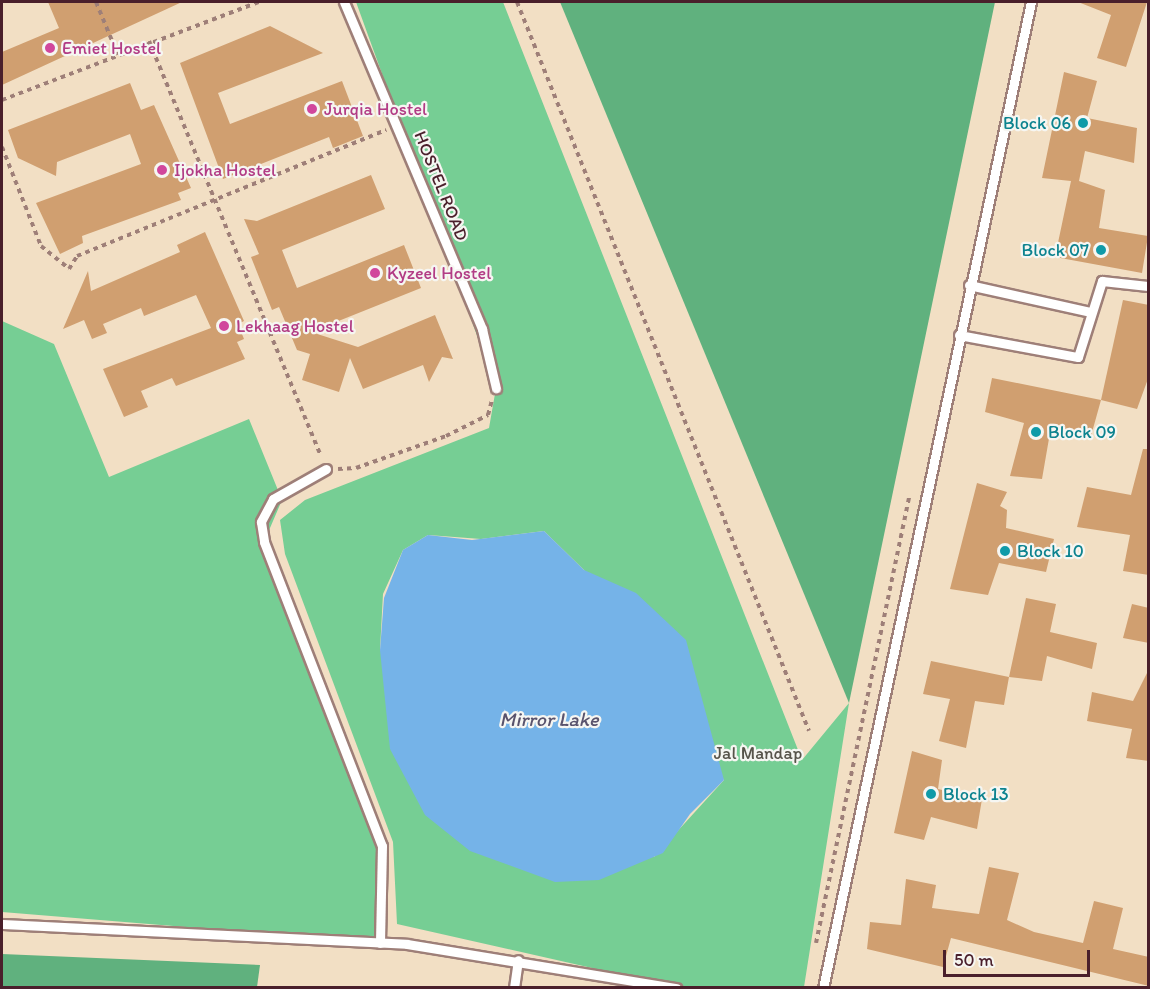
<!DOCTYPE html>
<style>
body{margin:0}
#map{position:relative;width:1150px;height:989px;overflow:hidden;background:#f2dfc4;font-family:Itim,sans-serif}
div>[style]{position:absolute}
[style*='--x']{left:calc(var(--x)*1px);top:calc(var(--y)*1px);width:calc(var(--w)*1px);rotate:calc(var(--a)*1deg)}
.green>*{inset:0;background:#76ce94}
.forest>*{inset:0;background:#60b17e}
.water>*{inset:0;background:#75b3e8}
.building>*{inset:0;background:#d09f70}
.path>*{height:4px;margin-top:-2px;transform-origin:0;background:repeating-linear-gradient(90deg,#9e7f78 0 4.5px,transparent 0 9px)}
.roads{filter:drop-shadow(2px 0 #9e7f78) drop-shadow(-2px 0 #9e7f78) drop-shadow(0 2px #9e7f78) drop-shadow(0 -2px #9e7f78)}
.lane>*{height:9px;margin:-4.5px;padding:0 4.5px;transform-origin:4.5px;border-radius:4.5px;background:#fff}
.dots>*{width:16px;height:16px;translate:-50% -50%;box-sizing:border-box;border:3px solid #f6f6f2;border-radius:50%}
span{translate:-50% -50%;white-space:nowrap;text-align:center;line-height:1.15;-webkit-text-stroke:4.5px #f6f6f2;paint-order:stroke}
.hotel-label{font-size:18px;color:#b23c85}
.left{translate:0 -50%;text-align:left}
.culture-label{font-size:18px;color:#0d838f}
.right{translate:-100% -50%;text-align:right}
.street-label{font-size:18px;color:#4a1f2b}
.park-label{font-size:18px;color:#57544a}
.water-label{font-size:20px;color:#59536d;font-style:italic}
.frame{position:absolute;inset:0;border:3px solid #4a1f2b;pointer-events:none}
.scale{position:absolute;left:943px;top:950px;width:147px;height:27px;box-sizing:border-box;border:3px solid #4a1f2b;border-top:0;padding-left:8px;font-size:18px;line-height:21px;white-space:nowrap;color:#4a1f2b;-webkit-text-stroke:4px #f6f6f2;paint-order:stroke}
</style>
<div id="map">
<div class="green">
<div style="clip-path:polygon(evenodd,356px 2px,503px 2px,802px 760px,849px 703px,804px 987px,676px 987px,397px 924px,393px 842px,285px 554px,280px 520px,305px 500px,489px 428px,496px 388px,356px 2px,544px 531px,584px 570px,724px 780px,654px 857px,380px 650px,383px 594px,403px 550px,428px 535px,481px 539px,544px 531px)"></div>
<div style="clip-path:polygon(2px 321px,54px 344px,109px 477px,249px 419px,282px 500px,264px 542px,383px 861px,380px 943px,2px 912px)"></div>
</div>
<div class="forest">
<div style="clip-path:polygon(560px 2px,995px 2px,849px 703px)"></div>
<div style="clip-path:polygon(2px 954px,260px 965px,257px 987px,2px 988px)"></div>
</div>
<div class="water">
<div style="clip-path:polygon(544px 531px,584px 570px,636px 593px,686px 640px,724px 780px,690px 814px,663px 853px,599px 880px,555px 882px,470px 851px,425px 815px,390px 749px,380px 650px,384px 598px,403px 550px,428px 535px,472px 540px)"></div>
</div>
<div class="building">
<div style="clip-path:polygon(48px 2px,182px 2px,2px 85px,2px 52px,59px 28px)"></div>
<div style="clip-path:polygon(1078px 2px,1147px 2px,1126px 67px,1097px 58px,1111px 15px)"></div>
<div style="clip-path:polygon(270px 26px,323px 53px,218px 93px,230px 124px,342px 81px,363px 136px,333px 148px,329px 137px,223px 179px,180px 63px)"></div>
<div style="clip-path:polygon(1064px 72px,1097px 81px,1087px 118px,1137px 128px,1134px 163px,1085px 151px,1079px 181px,1105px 190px,1099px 228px,1148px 236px,1142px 273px,1055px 257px,1071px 181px,1042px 178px)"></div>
<div style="clip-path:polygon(130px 83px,141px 110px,154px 105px,191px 188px,178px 193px,181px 200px,82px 236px,83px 243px,60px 254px,36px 203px,141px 164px,130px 134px,57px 162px,56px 176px,18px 158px,8px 130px)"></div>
<div style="clip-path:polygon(371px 175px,385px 209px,282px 250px,297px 288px,404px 245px,421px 288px,311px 332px,358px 347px,435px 315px,453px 359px,442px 357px,429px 382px,423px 365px,363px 389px,350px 358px,339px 392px,302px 380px,310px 354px,297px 350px,279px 307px,272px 310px,251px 257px,259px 254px,244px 219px,257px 221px)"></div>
<div style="clip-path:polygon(205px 232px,244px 321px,238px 324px,244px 339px,237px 342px,245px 359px,176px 386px,172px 378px,141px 391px,148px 407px,124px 417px,103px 369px,211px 328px,196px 295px,144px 316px,141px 308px,103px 324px,107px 333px,92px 339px,84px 320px,63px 329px,88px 271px,91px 291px,180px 252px,177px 245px)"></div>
<div style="clip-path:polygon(1123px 300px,1149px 305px,1149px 376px,1137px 409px,1101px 400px)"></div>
<div style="clip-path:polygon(992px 378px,1101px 400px,1091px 436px,1051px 427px,1042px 479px,1010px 476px,1024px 423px,985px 412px)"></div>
<div style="clip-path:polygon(1143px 449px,1149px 449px,1149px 575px,1123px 571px,1130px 535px,1077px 527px,1087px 487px,1131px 495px)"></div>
<div style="clip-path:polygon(977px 483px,1007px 492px,1000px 506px,1007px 510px,1006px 528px,1054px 539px,1046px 572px,999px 563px,988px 595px,950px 589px)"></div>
<div style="clip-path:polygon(1026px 598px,1056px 604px,1050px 632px,1097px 643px,1092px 669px,1047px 656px,1042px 681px,1009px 677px)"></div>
<div style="clip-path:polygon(1132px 604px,1149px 608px,1149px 643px,1123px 638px)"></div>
<div style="clip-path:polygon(931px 661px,1009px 677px,1004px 705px,975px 701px,966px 748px,939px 741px,950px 699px,923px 694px)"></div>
<div style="clip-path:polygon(1149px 669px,1149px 761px,1126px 758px,1132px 729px,1087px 721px,1092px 692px,1133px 701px)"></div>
<div style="clip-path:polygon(912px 751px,942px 760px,938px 789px,982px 799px,977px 829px,931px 817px,924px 840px,894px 833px)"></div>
<div style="clip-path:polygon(989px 867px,1019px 873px,1007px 920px,1034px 932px,1083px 943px,1094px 901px,1123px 908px,1113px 949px,1149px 957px,1149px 986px,951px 938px,943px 967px,867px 949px,870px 922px,901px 925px,906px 879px,936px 885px,932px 908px,979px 914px)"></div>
</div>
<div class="path">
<div style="--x:96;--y:2;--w:57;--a:67.5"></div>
<div style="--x:517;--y:2;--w:785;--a:68.17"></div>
<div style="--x:149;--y:41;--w:449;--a:67.5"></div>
<div style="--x:2;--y:100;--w:275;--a:-20.9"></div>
<div style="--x:2;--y:147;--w:106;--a:68.5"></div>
<div style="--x:41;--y:246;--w:36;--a:39"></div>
<div style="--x:69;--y:269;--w:15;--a:-58"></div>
<div style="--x:77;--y:256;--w:334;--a:-22.2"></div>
<div style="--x:338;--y:469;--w:18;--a:-3"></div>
<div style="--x:356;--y:468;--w:96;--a:-19.6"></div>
<div style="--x:446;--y:436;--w:47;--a:-26.6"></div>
<div style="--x:488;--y:415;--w:16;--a:-75"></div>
<div style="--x:816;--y:943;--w:458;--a:-78.2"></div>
</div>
<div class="roads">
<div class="lane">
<div style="--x:344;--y:2;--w:355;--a:67.1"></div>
<div style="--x:482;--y:329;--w:61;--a:76.7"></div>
<div style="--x:969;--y:285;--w:125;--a:12.5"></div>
<div style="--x:959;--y:335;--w:121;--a:10.5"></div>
<div style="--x:1078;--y:357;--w:80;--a:-72.5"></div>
<div style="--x:1102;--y:281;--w:46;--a:6.2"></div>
<div style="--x:326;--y:469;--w:61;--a:150.5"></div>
<div style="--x:273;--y:499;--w:26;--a:118"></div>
<div style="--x:261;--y:522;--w:20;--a:81"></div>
<div style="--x:264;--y:542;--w:326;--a:68.8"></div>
<div style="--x:382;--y:846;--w:97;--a:91.2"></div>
<div style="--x:2;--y:924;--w:405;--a:2.8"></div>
<div style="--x:407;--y:944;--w:273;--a:9.3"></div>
<div style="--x:514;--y:988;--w:28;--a:-82"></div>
<div style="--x:823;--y:988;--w:1008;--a:-78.09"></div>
</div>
</div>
<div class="dots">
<div style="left:50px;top:48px;background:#d1479c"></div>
<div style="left:312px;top:109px;background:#d1479c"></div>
<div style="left:1083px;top:123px;background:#0f9aa8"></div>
<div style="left:162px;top:170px;background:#d1479c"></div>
<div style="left:1101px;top:250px;background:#0f9aa8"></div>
<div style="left:375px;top:273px;background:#d1479c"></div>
<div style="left:224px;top:326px;background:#d1479c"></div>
<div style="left:1036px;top:432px;background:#0f9aa8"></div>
<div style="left:1005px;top:551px;background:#0f9aa8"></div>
<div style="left:931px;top:794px;background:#0f9aa8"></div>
</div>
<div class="hotel-label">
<span class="left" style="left:62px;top:48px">Emiet Hostel</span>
<span class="left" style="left:324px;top:109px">Jurqia Hostel</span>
<span class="left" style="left:174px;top:170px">Ijokha Hostel</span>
<span class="left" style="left:387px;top:273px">Kyzeel Hostel</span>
<span class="left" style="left:236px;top:326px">Lekhaag Hostel</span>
</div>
<div class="culture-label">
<span class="right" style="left:1071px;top:123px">Block 06</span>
<span class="right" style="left:1089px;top:250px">Block 07</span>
<span class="left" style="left:1048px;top:432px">Block 09</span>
<span class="left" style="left:1017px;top:551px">Block 10</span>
<span class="left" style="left:943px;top:794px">Block 13</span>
</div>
<div class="street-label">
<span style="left:441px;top:186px;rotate:68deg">HOSTEL ROAD</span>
</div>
<div class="park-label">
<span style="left:758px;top:753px">Jal Mandap</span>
</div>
<div class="water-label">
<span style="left:549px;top:719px">Mirror Lake</span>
</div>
<div class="frame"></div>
<div class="scale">50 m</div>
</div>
